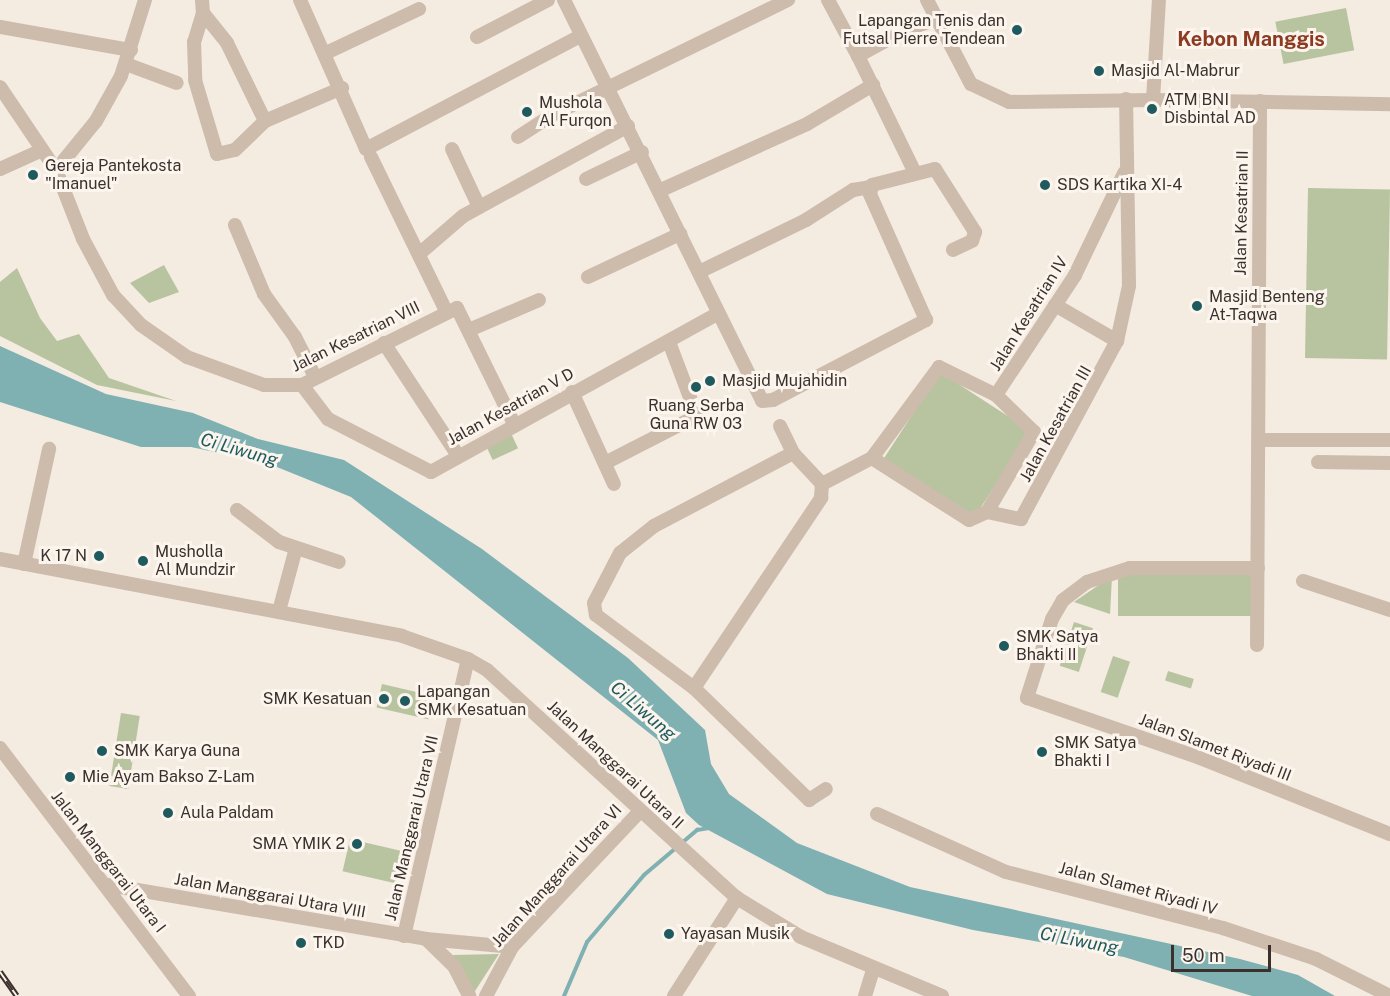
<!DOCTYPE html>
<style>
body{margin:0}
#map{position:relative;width:1390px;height:996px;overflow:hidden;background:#f4ebe1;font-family:"Public Sans",sans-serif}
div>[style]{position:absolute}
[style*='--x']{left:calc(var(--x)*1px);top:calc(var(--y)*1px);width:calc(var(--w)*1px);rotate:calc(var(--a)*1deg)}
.green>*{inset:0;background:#b8c4a0;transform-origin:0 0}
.water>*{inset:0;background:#7fb0b2}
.stream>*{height:4px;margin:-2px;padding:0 2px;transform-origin:2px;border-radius:2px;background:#7fb0b2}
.minor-tunnel>*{height:14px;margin-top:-7px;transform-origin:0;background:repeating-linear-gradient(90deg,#cfc6bd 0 14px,transparent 0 21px)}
.minor>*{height:14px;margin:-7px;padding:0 7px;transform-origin:7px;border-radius:7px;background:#cdbbac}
.rail>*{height:6px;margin-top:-3px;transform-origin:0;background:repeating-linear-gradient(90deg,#fbf5ee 0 11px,#3b302b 0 22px);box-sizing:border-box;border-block:2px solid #3b302b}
.dots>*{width:16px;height:16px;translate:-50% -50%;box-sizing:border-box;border:3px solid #fbf5ee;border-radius:50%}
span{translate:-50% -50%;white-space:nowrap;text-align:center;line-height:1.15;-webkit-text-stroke:6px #fbf5ee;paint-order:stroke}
.poi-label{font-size:16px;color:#3b302b}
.right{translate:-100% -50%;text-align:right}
.left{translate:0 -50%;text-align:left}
.street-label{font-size:16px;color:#3b302b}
.water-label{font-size:18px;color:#1f5a5e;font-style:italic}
.quarter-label{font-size:20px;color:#8c3b22;font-weight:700}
.scale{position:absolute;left:1171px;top:945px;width:100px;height:27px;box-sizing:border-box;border:3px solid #3b302b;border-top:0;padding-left:8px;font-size:18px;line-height:21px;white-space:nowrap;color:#3b302b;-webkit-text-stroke:4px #fbf5ee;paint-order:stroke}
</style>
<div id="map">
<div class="green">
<div style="left:1346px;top:8px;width:43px;height:72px;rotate:79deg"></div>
<div style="left:1308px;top:188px;width:82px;height:170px;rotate:1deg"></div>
<div style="clip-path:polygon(164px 265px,179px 292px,149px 303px,130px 283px)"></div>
<div style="clip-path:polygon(17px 268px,40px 318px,57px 341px,79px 334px,109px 378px,176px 401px,97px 385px,0 336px,0 282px)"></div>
<div style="left:940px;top:372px;width:108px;height:105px;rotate:33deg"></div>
<div style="left:510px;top:431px;width:19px;height:28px;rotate:65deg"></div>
<div style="left:1118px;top:571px;width:133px;height:45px"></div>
<div style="clip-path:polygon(1112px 576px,1110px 614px,1074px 602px)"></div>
<div style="left:1074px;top:622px;width:20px;height:46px;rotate:18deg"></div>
<div style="left:1113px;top:656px;width:18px;height:38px;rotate:19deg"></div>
<div style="left:1168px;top:671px;width:27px;height:10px;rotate:17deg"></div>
<div style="left:382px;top:684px;width:53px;height:24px;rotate:13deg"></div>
<div style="left:121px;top:713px;width:19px;height:74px;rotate:9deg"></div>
<div style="left:350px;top:839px;width:53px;height:33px;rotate:13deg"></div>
<div style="clip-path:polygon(499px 954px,473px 994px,453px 955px)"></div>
</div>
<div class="water">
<div style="clip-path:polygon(0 346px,106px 394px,193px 413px,258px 439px,344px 460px,482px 549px,628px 658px,705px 730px,711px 764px,729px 794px,797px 843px,910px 887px,1240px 959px,1298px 975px,1335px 996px,1252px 996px,1124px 957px,973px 930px,827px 894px,699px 825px,686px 813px,658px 740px,351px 497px,267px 463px,191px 447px,141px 447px,0 402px)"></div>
</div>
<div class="stream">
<div style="--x:564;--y:996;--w:59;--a:-66.9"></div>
<div style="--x:587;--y:942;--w:88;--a:-49.6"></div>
<div style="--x:644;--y:875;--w:70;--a:-40.3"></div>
<div style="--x:697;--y:830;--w:12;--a:-9"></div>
</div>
<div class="minor-tunnel">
<div style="--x:889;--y:39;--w:25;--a:-26"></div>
</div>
<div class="minor">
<div style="--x:202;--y:0;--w:13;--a:86"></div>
<div style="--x:203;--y:13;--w:38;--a:51"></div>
<div style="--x:227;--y:43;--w:87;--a:64"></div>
<div style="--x:300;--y:0;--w:163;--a:66.1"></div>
<div style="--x:366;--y:149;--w:242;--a:-27.8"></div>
<div style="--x:564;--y:0;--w:447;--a:63.7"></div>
<div style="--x:762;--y:401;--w:11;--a:-5"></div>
<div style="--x:773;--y:400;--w:173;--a:-27.6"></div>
<div style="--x:926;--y:320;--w:138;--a:-114"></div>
<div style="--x:870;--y:194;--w:9;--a:-77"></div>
<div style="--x:872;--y:185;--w:65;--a:-14.3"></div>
<div style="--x:935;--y:169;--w:75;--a:57.6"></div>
<div style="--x:975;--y:232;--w:9;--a:108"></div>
<div style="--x:972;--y:241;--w:21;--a:155"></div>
<div style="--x:828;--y:0;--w:64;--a:61.8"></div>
<div style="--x:858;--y:56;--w:35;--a:-29"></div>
<div style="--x:927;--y:0;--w:95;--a:62.4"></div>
<div style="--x:971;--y:84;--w:42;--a:25.3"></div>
<div style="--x:1009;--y:102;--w:144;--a:-0.8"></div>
<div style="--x:1153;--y:100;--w:100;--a:-86.6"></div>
<div style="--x:203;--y:13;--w:30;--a:107"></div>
<div style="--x:194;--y:42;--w:38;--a:88"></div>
<div style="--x:195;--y:80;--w:77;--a:73.4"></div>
<div style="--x:217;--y:154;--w:18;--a:-13"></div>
<div style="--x:235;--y:150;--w:42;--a:-44"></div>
<div style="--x:0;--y:27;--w:133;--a:10"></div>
<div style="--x:912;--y:28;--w:27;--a:-20"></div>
<div style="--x:477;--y:37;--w:80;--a:-27.5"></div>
<div style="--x:326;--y:53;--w:103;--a:-25.3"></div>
<div style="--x:858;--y:56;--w:128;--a:64"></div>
<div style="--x:126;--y:64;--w:54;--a:20.4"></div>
<div style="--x:0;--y:87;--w:100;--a:56"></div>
<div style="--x:56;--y:170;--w:74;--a:68.6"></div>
<div style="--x:83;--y:239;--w:64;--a:61.8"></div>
<div style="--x:113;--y:295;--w:41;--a:47"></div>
<div style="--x:141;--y:325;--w:56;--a:34.8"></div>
<div style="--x:187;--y:357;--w:82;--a:20"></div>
<div style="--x:264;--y:385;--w:38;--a:0"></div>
<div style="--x:302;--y:385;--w:173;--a:-26.4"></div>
<div style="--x:457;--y:308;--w:129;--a:63.8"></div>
<div style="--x:1153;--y:100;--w:237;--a:1"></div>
<div style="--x:265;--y:121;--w:84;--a:-23.2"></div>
<div style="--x:518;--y:137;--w:38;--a:-33"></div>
<div style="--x:550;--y:116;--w:265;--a:-26"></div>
<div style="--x:452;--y:149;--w:64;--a:65"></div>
<div style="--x:371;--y:157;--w:171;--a:64"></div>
<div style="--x:0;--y:169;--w:46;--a:-24.3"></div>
<div style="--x:56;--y:170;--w:63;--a:-50.8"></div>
<div style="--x:96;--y:121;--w:51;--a:-60.9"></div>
<div style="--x:121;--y:76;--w:80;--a:-72.5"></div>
<div style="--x:586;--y:179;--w:62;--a:-25.7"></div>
<div style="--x:661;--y:190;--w:160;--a:-24.3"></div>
<div style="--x:807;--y:124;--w:77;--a:-30.6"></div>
<div style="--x:235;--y:225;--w:75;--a:67.2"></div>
<div style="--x:264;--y:294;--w:53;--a:54.2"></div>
<div style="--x:295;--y:337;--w:45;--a:63.4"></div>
<div style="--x:419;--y:254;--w:58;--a:-40.8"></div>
<div style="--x:463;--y:216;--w:188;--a:-28.6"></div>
<div style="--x:699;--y:272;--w:119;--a:-25.9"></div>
<div style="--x:806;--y:220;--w:56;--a:-32.6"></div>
<div style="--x:853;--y:190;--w:17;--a:-10"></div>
<div style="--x:588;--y:277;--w:102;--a:-25.1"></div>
<div style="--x:1055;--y:305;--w:72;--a:30.1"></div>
<div style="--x:469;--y:330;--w:76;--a:-23.2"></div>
<div style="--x:384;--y:343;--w:133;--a:56.7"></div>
<div style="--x:302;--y:385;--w:43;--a:52.6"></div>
<div style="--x:328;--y:419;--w:116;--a:27.2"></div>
<div style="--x:431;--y:472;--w:327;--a:-28.9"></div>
<div style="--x:572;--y:392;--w:101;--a:65.5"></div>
<div style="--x:780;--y:426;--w:30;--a:64"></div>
<div style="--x:1260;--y:440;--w:130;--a:0"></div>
<div style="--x:872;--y:458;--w:115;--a:32.6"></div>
<div style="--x:969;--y:520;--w:20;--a:-24"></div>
<div style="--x:987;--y:512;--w:35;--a:12"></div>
<div style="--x:1021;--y:519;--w:202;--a:-61.7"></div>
<div style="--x:1117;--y:341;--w:56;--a:-77.7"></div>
<div style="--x:1129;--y:286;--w:187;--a:-90.9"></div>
<div style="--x:1318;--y:462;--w:72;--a:0.8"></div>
<div style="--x:605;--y:463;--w:103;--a:-27.1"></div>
<div style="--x:697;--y:416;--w:79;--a:-110.7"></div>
<div style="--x:822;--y:484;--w:42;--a:-133.1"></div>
<div style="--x:793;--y:453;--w:157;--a:152.3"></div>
<div style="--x:654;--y:526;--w:43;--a:141.5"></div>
<div style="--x:620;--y:553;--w:56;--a:117.5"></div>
<div style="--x:594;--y:603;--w:12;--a:81"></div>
<div style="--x:596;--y:615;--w:122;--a:36.7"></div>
<div style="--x:694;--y:688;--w:229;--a:-56.2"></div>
<div style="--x:821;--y:498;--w:14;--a:-86"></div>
<div style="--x:822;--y:484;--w:56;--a:-27.5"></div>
<div style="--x:872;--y:458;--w:113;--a:-53.6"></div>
<div style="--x:939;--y:367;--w:64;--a:26.2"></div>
<div style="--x:996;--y:395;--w:144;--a:-56.6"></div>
<div style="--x:1075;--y:275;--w:113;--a:-64.3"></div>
<div style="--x:237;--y:510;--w:53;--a:37.3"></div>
<div style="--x:279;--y:542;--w:63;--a:18.4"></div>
<div style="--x:987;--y:512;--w:93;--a:-59.6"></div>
<div style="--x:1034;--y:432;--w:53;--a:-135.8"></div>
<div style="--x:0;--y:559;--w:409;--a:10.8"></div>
<div style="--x:402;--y:636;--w:70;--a:19.2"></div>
<div style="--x:468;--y:659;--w:22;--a:30"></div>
<div style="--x:487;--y:670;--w:338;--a:42.4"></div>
<div style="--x:737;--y:898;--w:75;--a:31.4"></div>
<div style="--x:801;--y:937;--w:153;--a:22.7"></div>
<div style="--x:24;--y:564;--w:118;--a:-77.7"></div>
<div style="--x:1258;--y:568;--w:128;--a:180"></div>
<div style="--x:1130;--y:568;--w:45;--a:162"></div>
<div style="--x:1087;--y:582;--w:30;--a:143"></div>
<div style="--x:1063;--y:600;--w:22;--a:120"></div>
<div style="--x:1052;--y:619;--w:83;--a:107.6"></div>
<div style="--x:1027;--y:698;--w:183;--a:19.1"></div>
<div style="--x:1200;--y:758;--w:205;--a:21.8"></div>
<div style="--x:1303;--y:581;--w:92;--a:18.4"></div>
<div style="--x:279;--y:611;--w:65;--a:-74.9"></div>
<div style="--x:1257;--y:645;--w:544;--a:-89.68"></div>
<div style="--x:694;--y:688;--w:161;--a:44.2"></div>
<div style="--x:809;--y:800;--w:20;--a:-33"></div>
<div style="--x:0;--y:748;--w:312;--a:52.7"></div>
<div style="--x:877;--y:814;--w:141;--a:24.2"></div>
<div style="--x:1006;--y:872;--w:224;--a:14.5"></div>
<div style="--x:1223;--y:928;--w:98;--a:18.4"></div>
<div style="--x:1316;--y:959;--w:83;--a:26.6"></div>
<div style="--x:108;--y:885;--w:323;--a:9.6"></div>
<div style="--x:426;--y:939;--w:86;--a:5.3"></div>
<div style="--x:404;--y:936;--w:284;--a:-77"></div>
<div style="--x:426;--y:939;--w:39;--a:44"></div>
<div style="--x:454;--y:966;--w:34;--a:63"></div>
<div style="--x:486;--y:996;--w:55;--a:-62"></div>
<div style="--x:512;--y:947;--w:185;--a:-46.7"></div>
<div style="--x:674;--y:996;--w:117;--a:-57.3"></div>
<div style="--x:865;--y:996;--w:27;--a:-73"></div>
</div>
<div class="rail">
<div style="--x:0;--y:972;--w:29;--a:55"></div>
</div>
<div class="dots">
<div style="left:1017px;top:30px;background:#1f5a5e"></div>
<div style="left:1099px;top:71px;background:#1f5a5e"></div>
<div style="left:1152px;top:109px;background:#1f5a5e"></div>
<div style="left:527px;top:112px;background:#1f5a5e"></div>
<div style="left:33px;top:175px;background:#1f5a5e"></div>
<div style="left:1045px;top:185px;background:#1f5a5e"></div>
<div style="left:1197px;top:306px;background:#1f5a5e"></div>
<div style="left:710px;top:381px;background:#1f5a5e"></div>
<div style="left:696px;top:387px;background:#1f5a5e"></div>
<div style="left:99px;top:556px;background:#1f5a5e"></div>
<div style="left:143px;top:561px;background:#1f5a5e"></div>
<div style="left:1004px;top:646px;background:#1f5a5e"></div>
<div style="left:384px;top:699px;background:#1f5a5e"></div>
<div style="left:405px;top:701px;background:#1f5a5e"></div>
<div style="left:102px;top:751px;background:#1f5a5e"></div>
<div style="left:1042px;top:752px;background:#1f5a5e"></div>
<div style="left:70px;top:777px;background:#1f5a5e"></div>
<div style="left:168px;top:813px;background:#1f5a5e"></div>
<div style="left:357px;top:844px;background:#1f5a5e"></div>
<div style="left:669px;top:934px;background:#1f5a5e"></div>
<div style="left:301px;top:943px;background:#1f5a5e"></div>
</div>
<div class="poi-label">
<span class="right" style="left:1005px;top:30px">Lapangan Tenis dan<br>Futsal Pierre Tendean</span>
<span class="left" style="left:1111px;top:71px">Masjid Al-Mabrur</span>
<span class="left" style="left:1164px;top:109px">ATM BNI<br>Disbintal AD</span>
<span class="left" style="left:539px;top:112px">Mushola<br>Al Furqon</span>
<span class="left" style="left:45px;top:175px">Gereja Pantekosta<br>"Imanuel"</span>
<span class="left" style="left:1057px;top:185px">SDS Kartika XI-4</span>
<span class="left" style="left:1209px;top:306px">Masjid Benteng<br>At-Taqwa</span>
<span class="left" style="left:722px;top:381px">Masjid Mujahidin</span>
<span style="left:696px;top:415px">Ruang Serba<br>Guna RW 03</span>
<span class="left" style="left:155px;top:561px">Musholla<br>Al Mundzir</span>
<span class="right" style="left:87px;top:556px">K 17 N</span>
<span class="left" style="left:1016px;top:646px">SMK Satya<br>Bhakti II</span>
<span class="left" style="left:417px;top:701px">Lapangan<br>SMK Kesatuan</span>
<span class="right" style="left:372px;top:699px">SMK Kesatuan</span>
<span class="left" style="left:1054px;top:752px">SMK Satya<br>Bhakti I</span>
<span class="left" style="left:114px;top:751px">SMK Karya Guna</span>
<span class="left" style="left:82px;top:777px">Mie Ayam Bakso Z-Lam</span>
<span class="left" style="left:180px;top:813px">Aula Paldam</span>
<span class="right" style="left:345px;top:844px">SMA YMIK 2</span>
<span class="left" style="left:681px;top:934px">Yayasan Musik</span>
<span class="left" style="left:313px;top:943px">TKD</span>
</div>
<div class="street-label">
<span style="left:1242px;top:213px;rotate:-89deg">Jalan Kesatrian II</span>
<span style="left:1029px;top:314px;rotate:-58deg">Jalan Kesatrian IV</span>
<span style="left:356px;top:337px;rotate:-26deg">Jalan Kesatrian VIII</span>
<span style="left:511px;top:407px;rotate:-29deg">Jalan Kesatrian V D</span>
<span style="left:1056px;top:424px;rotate:-61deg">Jalan Kesatrian III</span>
<span style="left:1215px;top:748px;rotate:21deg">Jalan Slamet Riyadi III</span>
<span style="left:615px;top:765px;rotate:43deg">Jalan Manggarai Utara II</span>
<span style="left:412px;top:828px;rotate:-77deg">Jalan Manggarai Utara VII</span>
<span style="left:108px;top:862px;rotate:52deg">Jalan Manggarai Utara I</span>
<span style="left:557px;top:876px;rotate:-48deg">Jalan Manggarai Utara VI</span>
<span style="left:1138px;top:889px;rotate:15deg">Jalan Slamet Riyadi IV</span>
<span style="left:270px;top:896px;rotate:10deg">Jalan Manggarai Utara VIII</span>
</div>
<div class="water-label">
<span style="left:239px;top:450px;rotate:16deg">Ci Liwung</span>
<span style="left:643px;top:711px;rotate:41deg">Ci Liwung</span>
<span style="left:1079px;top:941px;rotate:11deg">Ci Liwung</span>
</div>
<div class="quarter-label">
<span style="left:1251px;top:39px">Kebon Manggis</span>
</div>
<div class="scale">50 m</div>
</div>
